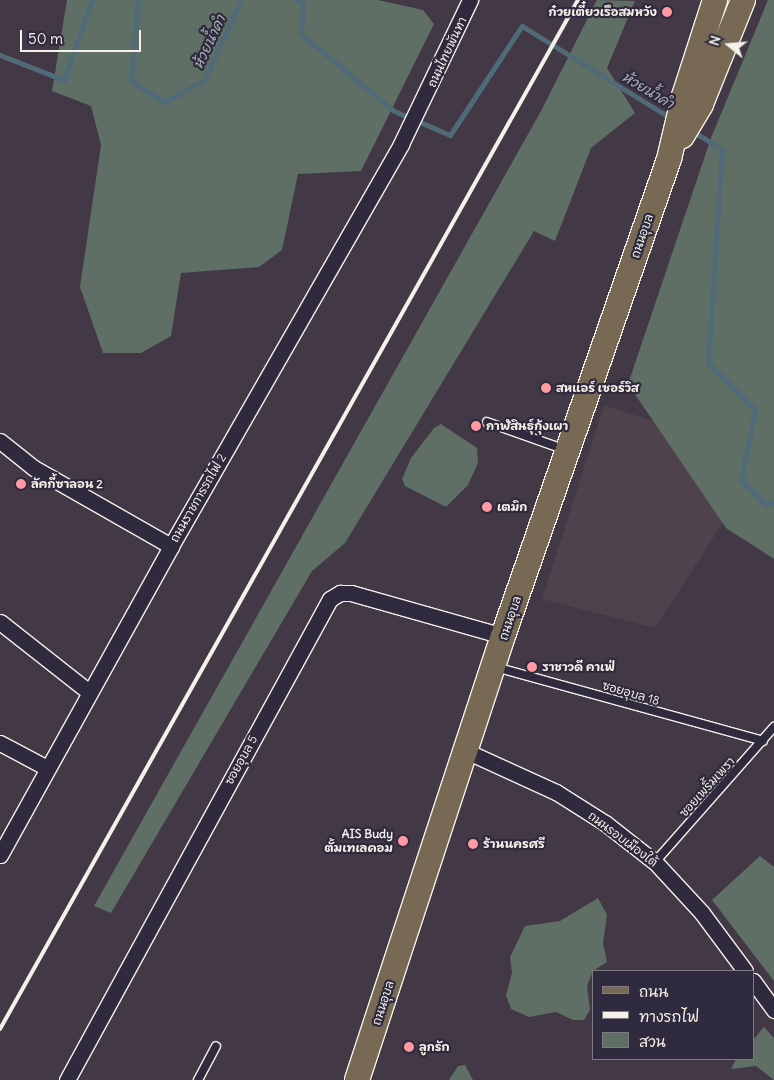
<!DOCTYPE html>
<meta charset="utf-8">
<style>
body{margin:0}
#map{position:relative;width:774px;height:1080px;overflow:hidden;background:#423846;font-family:Delius,"Playpen Sans Thai",sans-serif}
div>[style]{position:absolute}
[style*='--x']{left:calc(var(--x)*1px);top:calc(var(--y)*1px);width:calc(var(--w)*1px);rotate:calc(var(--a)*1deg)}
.built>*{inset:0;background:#4f424d}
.green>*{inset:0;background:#5f6f65}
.stream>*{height:5px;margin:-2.5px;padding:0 2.5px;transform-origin:2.5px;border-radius:2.5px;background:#516a78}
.roads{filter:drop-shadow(1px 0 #f4f1e8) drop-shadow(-1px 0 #f4f1e8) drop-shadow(0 1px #f4f1e8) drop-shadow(0 -1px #f4f1e8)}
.lane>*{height:8px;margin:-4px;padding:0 4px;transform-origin:4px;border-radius:4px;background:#2f2a3d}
.street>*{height:15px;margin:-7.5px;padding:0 7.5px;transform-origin:7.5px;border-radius:7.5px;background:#2f2a3d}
.primary>*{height:24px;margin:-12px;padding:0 12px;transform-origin:12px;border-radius:12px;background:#776954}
.rail>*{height:4px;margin:-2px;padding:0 2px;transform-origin:2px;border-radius:2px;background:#f4f1e8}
.dots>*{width:14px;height:14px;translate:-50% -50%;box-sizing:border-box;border:2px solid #2f2a3d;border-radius:50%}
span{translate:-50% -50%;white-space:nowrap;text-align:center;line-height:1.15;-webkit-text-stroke:4.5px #2f2a3d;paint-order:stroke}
.poi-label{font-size:12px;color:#f4f1e8;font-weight:700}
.right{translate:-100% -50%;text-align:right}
.left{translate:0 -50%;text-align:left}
.street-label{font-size:12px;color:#f4f1e8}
.water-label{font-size:14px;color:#abb4b6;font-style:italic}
.legend{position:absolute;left:592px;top:970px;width:162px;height:90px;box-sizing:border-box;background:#2f2a3d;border:1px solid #7e7a81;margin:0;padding:6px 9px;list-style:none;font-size:15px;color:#f4f1e8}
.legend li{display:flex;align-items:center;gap:10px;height:25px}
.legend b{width:25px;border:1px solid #7e7a81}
.north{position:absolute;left:704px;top:20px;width:50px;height:50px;-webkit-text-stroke:4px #2f2a3d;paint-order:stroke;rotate:287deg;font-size:14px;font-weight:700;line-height:20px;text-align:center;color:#f4f1e8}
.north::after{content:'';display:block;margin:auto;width:18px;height:22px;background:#f4f1e8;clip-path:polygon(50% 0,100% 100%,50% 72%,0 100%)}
.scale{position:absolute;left:20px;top:30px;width:121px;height:22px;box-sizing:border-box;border:2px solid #f4f1e8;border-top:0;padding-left:6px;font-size:15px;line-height:18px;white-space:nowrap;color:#f4f1e8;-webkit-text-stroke:4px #2f2a3d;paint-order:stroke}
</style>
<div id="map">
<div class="built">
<div style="clip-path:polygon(604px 405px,675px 428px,737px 501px,655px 628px,542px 599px)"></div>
</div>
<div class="green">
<div style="clip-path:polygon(67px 0,378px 0,423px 10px,434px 24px,361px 171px,298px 174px,282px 250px,259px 267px,181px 273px,171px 336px,141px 353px,103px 353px,80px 287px,101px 145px,91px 106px,52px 91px)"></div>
<div style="clip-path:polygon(597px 0,635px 1px,607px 68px,635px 113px,591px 148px,555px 241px,534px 231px,345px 543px,312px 571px,111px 913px,94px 906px,541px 111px)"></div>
<div style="clip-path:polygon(768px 0,774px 0,774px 559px,726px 528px,628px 384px,711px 138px)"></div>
<div style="clip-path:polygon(441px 424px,477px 448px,478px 463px,468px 485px,446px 507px,405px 486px,402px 479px,411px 458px,434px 428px)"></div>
<div style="clip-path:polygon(760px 856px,774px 867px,774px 981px,712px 900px)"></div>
<div style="clip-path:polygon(598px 898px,607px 915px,603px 943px,607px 962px,593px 971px,587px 986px,590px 1010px,584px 1020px,573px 1020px,556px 1012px,529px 1017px,511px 1009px,506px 995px,512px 973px,510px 957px,525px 926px,560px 921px)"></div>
<div style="clip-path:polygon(764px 1027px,774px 1038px,774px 1080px,756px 1066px,731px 1069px,736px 1059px,753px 1059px,753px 1040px)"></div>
<div style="clip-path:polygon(465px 1065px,473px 1080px,449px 1080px,458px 1066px)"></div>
</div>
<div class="stream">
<div style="--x:138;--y:0;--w:80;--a:95"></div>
<div style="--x:131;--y:80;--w:40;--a:34"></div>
<div style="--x:164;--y:102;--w:46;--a:-28.8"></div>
<div style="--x:204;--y:80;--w:88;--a:-65.2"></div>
<div style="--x:296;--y:0;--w:8;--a:30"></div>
<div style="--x:303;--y:4;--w:30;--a:94"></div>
<div style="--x:301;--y:34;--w:121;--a:39.6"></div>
<div style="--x:394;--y:111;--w:61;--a:23.2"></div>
<div style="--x:450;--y:135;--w:131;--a:-56.6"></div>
<div style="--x:522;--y:26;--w:176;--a:31.8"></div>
<div style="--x:0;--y:55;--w:69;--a:21.3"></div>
<div style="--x:64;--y:80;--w:85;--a:-70.7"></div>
<div style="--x:692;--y:131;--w:35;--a:31"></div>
<div style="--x:722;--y:149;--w:214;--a:93.7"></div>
<div style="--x:708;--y:363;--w:66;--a:45"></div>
<div style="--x:755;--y:410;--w:71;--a:101.3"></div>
<div style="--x:741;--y:480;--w:35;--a:45"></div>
<div style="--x:766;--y:505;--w:9;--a:-21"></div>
</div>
<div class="roads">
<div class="lane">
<div style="--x:487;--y:422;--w:84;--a:19.5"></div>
<div style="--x:495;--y:667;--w:278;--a:15.4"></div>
<div style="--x:655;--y:862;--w:180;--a:-48.6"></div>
<div style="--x:198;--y:1080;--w:38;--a:-62"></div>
</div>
<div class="street">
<div style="--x:0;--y:441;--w:43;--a:38.5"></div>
<div style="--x:34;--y:468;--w:158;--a:29.7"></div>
<div style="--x:0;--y:622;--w:113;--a:38.2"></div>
<div style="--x:0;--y:743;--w:53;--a:28"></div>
<div style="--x:466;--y:751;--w:99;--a:24.5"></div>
<div style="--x:556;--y:792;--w:58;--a:32.3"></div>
<div style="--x:605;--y:823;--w:63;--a:38"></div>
<div style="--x:655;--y:862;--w:69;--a:47.3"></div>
<div style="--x:702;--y:913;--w:72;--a:53.4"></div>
<div style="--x:0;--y:855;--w:353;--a:-61"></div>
<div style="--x:171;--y:546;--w:463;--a:-60.2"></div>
<div style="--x:401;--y:144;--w:160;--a:-64.4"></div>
<div style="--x:753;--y:981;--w:36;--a:54"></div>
<div style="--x:67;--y:1080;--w:548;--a:-61.33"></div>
<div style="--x:330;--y:599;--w:12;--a:-31"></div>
<div style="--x:340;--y:593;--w:11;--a:0"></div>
<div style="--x:351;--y:593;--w:158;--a:15.8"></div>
</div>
<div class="primary">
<div style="--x:682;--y:136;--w:37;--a:-59"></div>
<div style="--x:701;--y:104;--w:112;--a:-68"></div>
<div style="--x:357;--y:1080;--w:467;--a:-71.8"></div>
<div style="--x:503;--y:636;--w:505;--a:-70.81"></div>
<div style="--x:669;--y:159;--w:65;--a:-76.6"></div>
<div style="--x:684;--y:96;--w:101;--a:-72.1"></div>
</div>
</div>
<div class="rail">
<div style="--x:0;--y:1029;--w:1180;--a:-60.68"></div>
</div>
<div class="dots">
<div style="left:667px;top:12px;background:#ff9aa2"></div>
<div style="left:546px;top:388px;background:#ff9aa2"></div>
<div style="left:476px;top:426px;background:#ff9aa2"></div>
<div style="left:21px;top:484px;background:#ff9aa2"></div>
<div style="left:487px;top:507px;background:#ff9aa2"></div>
<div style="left:532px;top:667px;background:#ff9aa2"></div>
<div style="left:403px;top:841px;background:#ff9aa2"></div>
<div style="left:473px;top:844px;background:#ff9aa2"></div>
<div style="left:409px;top:1047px;background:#ff9aa2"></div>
</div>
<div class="poi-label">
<span class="right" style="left:657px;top:12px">ก๋วยเตี๋ยวเรือสมหวัง</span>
<span class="left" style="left:556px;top:388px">สหแอร์ เซอร์วิส</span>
<span class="left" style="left:486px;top:426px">กาฬสินธุ์กุ้งเผา</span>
<span class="left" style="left:31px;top:484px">ลัคกี้ซาลอน 2</span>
<span class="left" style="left:497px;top:507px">เตมิก</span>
<span class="left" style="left:542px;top:667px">ราชาวดี คาเฟ่</span>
<span class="right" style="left:393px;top:841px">AIS Budy<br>ตั้มเทเลคอม</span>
<span class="left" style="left:483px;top:844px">ร้านนครศรี</span>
<span class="left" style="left:419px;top:1047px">ลูกรัก</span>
</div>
<div class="street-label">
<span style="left:447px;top:52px;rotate:-65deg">ถนนไทยพันทา</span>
<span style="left:642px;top:236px;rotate:-71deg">ถนนอุบล</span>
<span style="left:198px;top:498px;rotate:-60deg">ถนนราชการรถไฟ 2</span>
<span style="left:510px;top:618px;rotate:-71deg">ถนนอุบล</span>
<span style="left:631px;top:693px;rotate:16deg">ซอยอุบล 18</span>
<span style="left:241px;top:760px;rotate:-61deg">ซอยอุบล 5</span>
<span style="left:707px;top:787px;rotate:-48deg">ซอยเพริ้มเพรา</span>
<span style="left:623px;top:839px;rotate:37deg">ถนนรอบเมืองใต้</span>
<span style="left:383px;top:1003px;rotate:-72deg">ถนนอุบล</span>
</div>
<div class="water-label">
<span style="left:209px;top:42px;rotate:-65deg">ห้วยน้ำคำ</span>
<span style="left:648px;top:90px;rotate:31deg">ห้วยน้ำคำ</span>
</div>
<ul class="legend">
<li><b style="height:6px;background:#776954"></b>ถนน</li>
<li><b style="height:6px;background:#f4f1e8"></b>ทางรถไฟ</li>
<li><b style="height:14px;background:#5f6f65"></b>สวน</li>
</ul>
<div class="north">N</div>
<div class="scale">50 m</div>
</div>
